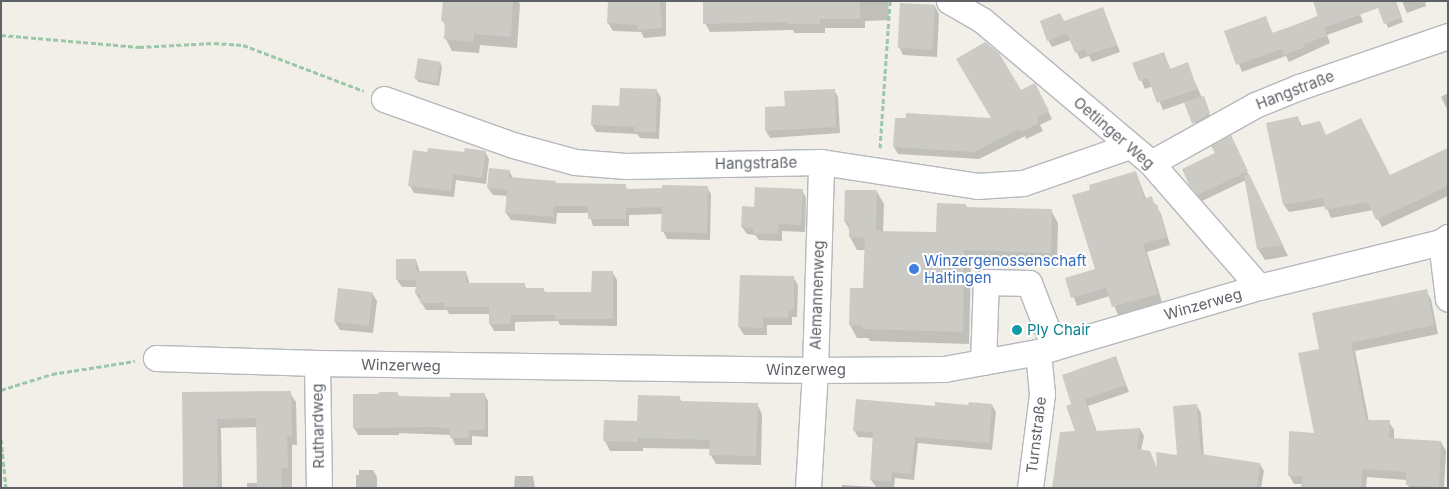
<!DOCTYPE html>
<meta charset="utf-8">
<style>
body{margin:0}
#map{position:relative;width:1449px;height:489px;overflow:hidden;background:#f1efe8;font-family:Inter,sans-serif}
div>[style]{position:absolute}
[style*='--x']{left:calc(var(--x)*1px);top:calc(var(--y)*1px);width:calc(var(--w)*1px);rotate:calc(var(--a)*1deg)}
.shadow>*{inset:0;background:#0003}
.building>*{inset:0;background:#cccac5;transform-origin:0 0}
.path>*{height:3px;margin-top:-1.5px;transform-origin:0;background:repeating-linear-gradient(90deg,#9cc7a9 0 5px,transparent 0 7.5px)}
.roads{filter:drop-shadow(1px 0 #b5b8bc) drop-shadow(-1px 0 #b5b8bc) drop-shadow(0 1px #b5b8bc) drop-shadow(0 -1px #b5b8bc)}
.minor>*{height:25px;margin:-12.5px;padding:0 12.5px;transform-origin:12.5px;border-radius:12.5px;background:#fff}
.dots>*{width:14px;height:14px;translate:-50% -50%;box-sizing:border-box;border:2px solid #fff;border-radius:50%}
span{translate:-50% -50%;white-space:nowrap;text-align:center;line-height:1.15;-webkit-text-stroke:4px #fff;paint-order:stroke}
.street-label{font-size:15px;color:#5f6368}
.shop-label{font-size:15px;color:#366cbe}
.left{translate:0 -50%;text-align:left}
.culture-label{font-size:15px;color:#0d838f}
.frame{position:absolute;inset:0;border:2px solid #5f6368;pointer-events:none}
</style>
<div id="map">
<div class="shadow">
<div style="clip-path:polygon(444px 1px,518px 1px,520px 4px,517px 48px,480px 45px,479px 53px,452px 51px,446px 39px,446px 27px,443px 21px)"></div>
<div style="clip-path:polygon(609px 1px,666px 1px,666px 36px,644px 38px,641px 32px,613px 31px,608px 23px)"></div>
<div style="clip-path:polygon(704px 1px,888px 1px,889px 20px,865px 21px,865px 28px,825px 28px,825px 33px,794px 33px,793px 30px,710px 32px,705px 23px)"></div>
<div style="clip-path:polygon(1355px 1px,1363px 22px,1327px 35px,1330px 43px,1289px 62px,1286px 56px,1242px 72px,1226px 32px,1266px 18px,1273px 34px)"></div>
<div style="clip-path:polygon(1395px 1px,1403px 22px,1388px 28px,1378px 4px)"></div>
<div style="clip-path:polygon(1402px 1px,1430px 1px,1425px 3px,1426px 6px,1407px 13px)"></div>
<div style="clip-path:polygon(935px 6px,939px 14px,937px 57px,903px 55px,899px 47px)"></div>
<div style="clip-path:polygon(1103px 9px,1120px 52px,1092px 62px,1089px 56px,1080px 59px,1071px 40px,1052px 47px,1048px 40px)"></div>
<div style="clip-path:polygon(1163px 53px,1171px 70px,1187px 64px,1211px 118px,1196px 126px,1186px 102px,1163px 110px,1153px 86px,1145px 89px,1134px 64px)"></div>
<div style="clip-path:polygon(440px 63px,442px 67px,439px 86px,418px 82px,416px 78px)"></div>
<div style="clip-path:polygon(834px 90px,838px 97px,840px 133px,770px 138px,766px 131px,786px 107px)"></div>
<div style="clip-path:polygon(657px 91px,661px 98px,659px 139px,640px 138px,637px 134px,596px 132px,592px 125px,620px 108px)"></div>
<div style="clip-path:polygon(1039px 93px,1052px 119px,1040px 125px,1043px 131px,1026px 139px,1025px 136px,979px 159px,898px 154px,894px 147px,994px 119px)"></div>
<div style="clip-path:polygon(1448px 93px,1448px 111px,1441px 97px)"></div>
<div style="clip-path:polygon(1298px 118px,1302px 126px,1326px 136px,1390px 177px,1448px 150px,1448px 196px,1382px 227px,1373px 210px,1331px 218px,1326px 206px,1289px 212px,1284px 205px)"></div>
<div style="clip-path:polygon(1234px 144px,1250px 178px,1288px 256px,1265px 260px,1258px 249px,1246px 180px,1202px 201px,1190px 184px,1216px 154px)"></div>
<div style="clip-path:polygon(485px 152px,489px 159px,486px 184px,456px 180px,454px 197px,414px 193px,410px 186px,428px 153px)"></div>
<div style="clip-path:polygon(509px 171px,513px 178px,555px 182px,556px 185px,625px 186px,628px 190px,707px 187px,711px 194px,710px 240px,667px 239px,663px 231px,663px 214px,629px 215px,629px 226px,593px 226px,589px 213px,557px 213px,556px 224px,511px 220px,506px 213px,508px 196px,493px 195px,488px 188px)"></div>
<div style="clip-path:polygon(1136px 172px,1146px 199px,1151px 198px,1161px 214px,1170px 245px,1147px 252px,1162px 302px,1118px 315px,1110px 296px,1077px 306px,1067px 279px,1096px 270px,1092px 191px)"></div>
<div style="clip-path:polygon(802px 190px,806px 198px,805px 232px,782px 231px,782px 241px,759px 240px,755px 235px,747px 234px,742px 227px,755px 208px)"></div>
<div style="clip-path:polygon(877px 192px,884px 204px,883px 232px,937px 233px,966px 205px,967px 208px,1051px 210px,1058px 223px,1057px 265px,971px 262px,969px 344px,870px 341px,868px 338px,857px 338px,850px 325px,864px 290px,865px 250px,857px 250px,850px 237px,850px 230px,845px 222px)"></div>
<div style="clip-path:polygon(416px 260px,420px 272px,466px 272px,470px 285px,524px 284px,527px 289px,543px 289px,546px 293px,593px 294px,613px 273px,617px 280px,617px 326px,560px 325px,558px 321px,515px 322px,515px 331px,494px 331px,490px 324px,490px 314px,449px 314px,447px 310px,426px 310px,416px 294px,417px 287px,402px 287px,397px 280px)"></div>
<div style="clip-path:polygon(793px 277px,798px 285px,797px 317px,792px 317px,792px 325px,767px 325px,767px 335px,744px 335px,739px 327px)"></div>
<div style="clip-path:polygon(1426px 291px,1431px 299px,1438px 334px,1355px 351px,1369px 422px,1389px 422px,1394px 430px,1394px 439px,1441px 442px,1446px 451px,1444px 488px,1409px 488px,1407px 480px,1367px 477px,1366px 488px,1302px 488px,1302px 484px,1294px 484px,1289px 475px,1316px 434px,1320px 350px)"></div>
<div style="clip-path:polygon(372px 293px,377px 301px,373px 333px,340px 330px,335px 322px)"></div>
<div style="clip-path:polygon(1116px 358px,1129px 392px,1088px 406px,1097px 432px,1140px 429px,1144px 436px,1141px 451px,1157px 470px,1157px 454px,1178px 457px,1197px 406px,1201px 413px,1204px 456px,1260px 464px,1264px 471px,1261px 488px,1053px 488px,1077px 432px,1073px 405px)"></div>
<div style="clip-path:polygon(183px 393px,290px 393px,296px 402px,297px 445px,292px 445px,292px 488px,247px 488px,247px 483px,259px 483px,258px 427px,221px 428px,222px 488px,185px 488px)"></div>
<div style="clip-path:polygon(397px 393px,400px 397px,452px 398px,484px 394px,488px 401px,488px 437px,472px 436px,472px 445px,455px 445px,451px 435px,399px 433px,399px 435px,358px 435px,354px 428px,354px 395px)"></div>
<div style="clip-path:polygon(679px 397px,682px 402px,757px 404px,762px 414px,761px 465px,716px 464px,710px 454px,711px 449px,643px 448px,643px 451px,610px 451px,605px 441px)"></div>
<div style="clip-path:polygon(992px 405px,996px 412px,992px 450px,918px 443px,914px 480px,895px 478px,894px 488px,842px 488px,842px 485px,876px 487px,871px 480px,874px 438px,858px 437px,854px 430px,936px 408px)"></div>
<div style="clip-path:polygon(359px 470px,373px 470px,377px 477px,377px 488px,356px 488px,356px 475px,359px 475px)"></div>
<div style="clip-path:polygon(515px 476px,533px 476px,535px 488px,514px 488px)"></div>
</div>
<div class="building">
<div style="clip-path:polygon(443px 1px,513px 1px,511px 37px,474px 34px,473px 42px,444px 39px,445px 22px,441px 21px)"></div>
<div style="clip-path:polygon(608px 1px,660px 1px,662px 28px,638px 30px,638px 25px,607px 23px)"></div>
<div style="clip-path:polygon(703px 1px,860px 1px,860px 19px,820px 19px,820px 24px,788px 24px,788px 22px,703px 24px)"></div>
<div style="clip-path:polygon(1313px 1px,1396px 1px,1402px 18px,1384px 24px,1378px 8px,1324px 28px,1327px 36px,1304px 44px,1305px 47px,1284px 55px,1282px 49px,1236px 65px,1224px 31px,1266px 16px,1272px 33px,1318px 17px)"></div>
<div style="left:900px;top:3px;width:35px;height:45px;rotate:3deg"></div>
<div style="clip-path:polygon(1103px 7px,1117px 45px,1087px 55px,1085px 49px,1075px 53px,1067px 33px,1047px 41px,1040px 21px,1060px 13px,1064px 21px)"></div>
<div style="clip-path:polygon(985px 42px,999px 53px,1021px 90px,1035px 83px,1049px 111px,1037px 117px,1039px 123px,1021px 132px,1019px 129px,974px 152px,893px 147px,895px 118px,906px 118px,906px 113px,991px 118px,956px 59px)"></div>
<div style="clip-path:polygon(1164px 52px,1170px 69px,1188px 62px,1197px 89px,1157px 103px,1148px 78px,1139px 81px,1132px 63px)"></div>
<div style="left:418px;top:58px;width:23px;height:21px;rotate:10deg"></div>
<div style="clip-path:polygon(620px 88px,657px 89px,656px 132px,634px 132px,635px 127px,591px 125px,592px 105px,619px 106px)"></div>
<div style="clip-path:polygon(835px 89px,836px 127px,765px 131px,765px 107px,785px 106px,784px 91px)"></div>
<div style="clip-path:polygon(1204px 96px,1210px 113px,1192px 124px,1184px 102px)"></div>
<div style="clip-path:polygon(1298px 116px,1300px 126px,1320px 121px,1326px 135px,1361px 118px,1390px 175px,1448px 148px,1448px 186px,1376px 220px,1368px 202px,1325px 210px,1323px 198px,1283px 205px,1266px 123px)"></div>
<div style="clip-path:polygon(1231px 135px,1248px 171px,1198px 195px,1189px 185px,1182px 169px,1215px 153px,1211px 146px)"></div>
<div style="clip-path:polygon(428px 148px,464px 152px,465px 148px,486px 151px,482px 178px,453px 174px,451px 191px,408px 186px,413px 150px,427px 152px)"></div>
<div style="clip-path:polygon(489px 168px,510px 170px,509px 177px,556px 181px,555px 183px,626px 184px,626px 189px,662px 188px,662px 185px,708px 186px,707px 233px,661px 232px,662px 207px,626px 208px,626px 219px,588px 219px,588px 206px,554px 206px,553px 217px,505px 213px,507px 190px,487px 188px)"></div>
<div style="clip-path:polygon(1136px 171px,1144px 199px,1152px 196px,1154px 205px,1157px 204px,1167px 237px,1143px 244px,1158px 294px,1112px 307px,1106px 288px,1071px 298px,1065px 278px,1095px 269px,1072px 195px,1090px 190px,1089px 185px)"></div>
<div style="clip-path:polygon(1249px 174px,1283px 245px,1257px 249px,1244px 176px)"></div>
<div style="clip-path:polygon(755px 187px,803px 189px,801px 225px,778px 224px,778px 234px,753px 233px,753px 228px,741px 227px,742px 206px,754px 207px)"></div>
<div style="clip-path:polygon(845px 190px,877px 190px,876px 231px,936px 232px,937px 203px,966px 204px,966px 207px,1052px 209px,1051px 253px,964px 250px,963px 332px,862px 329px,862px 326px,849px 325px,850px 288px,863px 288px,865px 238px,849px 237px,849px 222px,844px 222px)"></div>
<div style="clip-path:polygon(396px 259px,416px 259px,416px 271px,466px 271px,466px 283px,525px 283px,525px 288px,544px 288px,544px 292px,591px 292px,592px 271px,613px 271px,613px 319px,555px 319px,555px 315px,511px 315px,511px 324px,489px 324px,489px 307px,444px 307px,444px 303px,420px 303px,420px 294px,415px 294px,416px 280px,396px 280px)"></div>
<div style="clip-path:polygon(740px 275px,794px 276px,794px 309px,789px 309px,788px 318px,763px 317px,763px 328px,738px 327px)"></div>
<div style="left:338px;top:288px;width:35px;height:34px;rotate:7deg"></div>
<div style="clip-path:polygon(1427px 289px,1434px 325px,1351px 343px,1366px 420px,1390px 420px,1389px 438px,1441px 441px,1439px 487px,1406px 485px,1406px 472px,1362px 469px,1361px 488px,1301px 488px,1302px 476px,1288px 476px,1289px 431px,1314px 433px,1298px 353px,1319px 349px,1312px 313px)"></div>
<div style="clip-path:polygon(1116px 356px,1126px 385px,1085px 399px,1096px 431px,1140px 428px,1137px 449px,1150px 451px,1157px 468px,1156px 452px,1177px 455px,1173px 406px,1197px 404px,1201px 454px,1260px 463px,1257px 488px,1052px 488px,1060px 432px,1075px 431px,1066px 406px,1071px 404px,1062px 375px)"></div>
<div style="clip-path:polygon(291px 391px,292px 437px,287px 436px,288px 468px,281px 468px,282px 488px,257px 488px,256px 418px,217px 419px,218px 487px,183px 488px,182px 392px)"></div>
<div style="clip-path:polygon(379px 392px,398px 392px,398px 396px,450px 397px,450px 393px,485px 393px,485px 430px,469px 430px,469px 438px,450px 438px,450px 429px,435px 427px,353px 428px,353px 394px,379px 394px)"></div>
<div style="clip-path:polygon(638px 395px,680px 396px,680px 401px,758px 403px,756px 456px,709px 455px,710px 440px,638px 438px,638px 442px,603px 441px,604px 420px,637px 421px)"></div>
<div style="clip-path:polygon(856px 399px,935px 406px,935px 402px,968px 405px,969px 402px,992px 404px,989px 443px,915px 437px,911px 474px,892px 472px,891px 482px,870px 480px,873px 432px,853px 431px)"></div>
</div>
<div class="path">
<div style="--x:1;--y:35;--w:139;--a:5"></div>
<div style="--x:139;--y:47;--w:75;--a:-3.1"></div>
<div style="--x:214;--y:43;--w:29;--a:4"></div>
<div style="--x:243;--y:45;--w:129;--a:20.8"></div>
<div style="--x:880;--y:148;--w:147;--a:-86.1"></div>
<div style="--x:1;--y:390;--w:53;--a:-17.4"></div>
<div style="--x:52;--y:374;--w:84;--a:-8.9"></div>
<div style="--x:1;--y:439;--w:49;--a:84.2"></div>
</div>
<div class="roads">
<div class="minor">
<div style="--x:949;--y:1;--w:38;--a:30"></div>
<div style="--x:982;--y:20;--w:221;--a:40.2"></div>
<div style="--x:1151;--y:163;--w:164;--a:48.9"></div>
<div style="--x:384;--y:99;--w:137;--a:19.6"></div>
<div style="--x:513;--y:145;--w:64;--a:15.3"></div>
<div style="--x:575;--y:162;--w:51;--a:4.5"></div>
<div style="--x:626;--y:166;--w:195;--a:-1.2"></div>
<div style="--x:821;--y:162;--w:158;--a:8.7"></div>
<div style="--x:977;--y:186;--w:46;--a:-3.7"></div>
<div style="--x:1023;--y:183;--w:113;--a:-19.1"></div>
<div style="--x:1151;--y:163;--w:119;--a:-29.1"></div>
<div style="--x:1255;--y:105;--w:48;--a:-22.2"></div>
<div style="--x:1299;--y:87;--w:157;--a:-18.9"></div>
<div style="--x:1441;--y:242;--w:57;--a:83"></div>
<div style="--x:156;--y:358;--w:161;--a:1.8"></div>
<div style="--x:317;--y:363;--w:498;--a:0.8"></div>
<div style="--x:815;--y:370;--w:129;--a:-0.4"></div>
<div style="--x:944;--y:369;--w:96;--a:-10.3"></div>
<div style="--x:1038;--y:352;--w:230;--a:-16.4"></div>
<div style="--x:1259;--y:287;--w:187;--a:-13.9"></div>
<div style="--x:1441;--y:242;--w:9;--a:-36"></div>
<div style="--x:983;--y:362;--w:80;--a:-87.9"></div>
<div style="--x:986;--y:282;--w:43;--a:1.3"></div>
<div style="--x:1029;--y:283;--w:69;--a:68.7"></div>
<div style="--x:317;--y:363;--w:125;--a:89.1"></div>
<div style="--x:808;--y:488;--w:118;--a:-86.6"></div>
<div style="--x:815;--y:370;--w:208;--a:-88.3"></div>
<div style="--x:1030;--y:488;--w:95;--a:-82.7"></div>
<div style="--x:1042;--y:394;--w:42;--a:-95.4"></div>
</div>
</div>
<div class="dots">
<div style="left:914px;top:269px;background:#3f7fe0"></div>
<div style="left:1017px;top:330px;background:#0f9aa8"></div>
</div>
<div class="street-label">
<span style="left:1295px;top:90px;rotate:-21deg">Hangstraße</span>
<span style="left:1114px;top:133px;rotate:41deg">Oetlinger Weg</span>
<span style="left:756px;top:163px;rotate:-1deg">Hangstraße</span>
<span style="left:817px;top:295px;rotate:-88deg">Alemannenweg</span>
<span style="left:1203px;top:304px;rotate:-16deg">Winzerweg</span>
<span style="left:401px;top:365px;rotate:1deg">Winzerweg</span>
<span style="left:806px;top:370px">Winzerweg</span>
<span style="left:318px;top:426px;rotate:-91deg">Ruthardweg</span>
<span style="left:1036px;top:435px;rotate:-83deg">Turnstraße</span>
</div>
<div class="shop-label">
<span class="left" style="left:924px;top:269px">Winzergenossenschaft<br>Haltingen</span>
</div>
<div class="culture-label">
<span class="left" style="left:1027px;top:330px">Ply Chair</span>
</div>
<div class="frame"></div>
</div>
